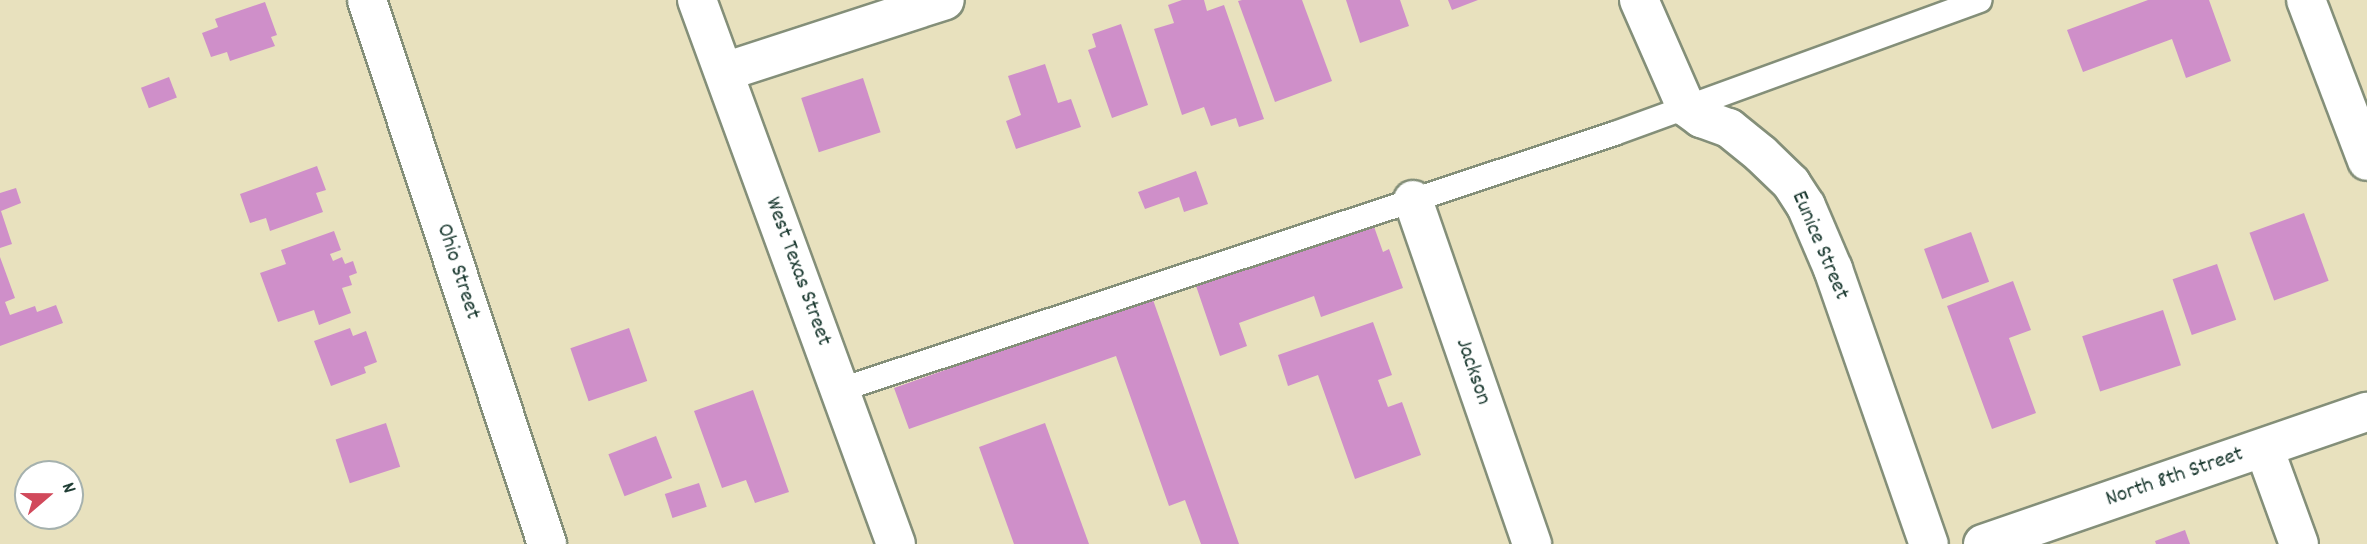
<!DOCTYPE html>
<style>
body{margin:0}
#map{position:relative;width:2367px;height:544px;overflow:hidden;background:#e8e1be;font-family:Dekko,sans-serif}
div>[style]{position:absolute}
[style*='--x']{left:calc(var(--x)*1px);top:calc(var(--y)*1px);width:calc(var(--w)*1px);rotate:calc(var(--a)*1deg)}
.building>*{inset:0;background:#cf8fc9;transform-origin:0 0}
.roads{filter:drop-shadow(2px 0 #848f79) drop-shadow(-2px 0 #848f79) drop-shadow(0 2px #848f79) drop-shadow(0 -2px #848f79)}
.lane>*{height:23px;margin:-11.5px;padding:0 11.5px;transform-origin:11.5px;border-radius:11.5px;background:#fff}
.street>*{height:38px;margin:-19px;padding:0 19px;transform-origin:19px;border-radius:19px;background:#fff}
.secondary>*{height:38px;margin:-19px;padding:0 19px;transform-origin:19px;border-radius:19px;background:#fff}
span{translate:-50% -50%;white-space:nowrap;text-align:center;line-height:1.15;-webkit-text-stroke:7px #fff;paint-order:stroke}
.street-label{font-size:23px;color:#1f3d34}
.north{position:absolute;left:14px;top:460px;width:70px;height:70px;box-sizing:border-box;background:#fff;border:2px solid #a5b1ae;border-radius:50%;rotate:70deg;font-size:19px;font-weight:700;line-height:28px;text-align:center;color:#1f3d34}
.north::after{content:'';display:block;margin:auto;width:24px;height:32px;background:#d1495b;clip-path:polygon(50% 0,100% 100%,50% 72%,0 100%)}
</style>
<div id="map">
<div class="building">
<div style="clip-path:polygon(1182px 0,1204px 0,1207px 11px,1224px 5px,1264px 119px,1239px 127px,1236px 118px,1211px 126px,1204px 107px,1182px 115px,1154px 29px,1174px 23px,1168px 5px)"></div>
<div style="clip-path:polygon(1242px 0,1302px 0,1332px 81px,1275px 102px,1238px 1px)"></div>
<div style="clip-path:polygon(1346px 0,1400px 0,1409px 26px,1360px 43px)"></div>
<div style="clip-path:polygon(1448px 0,1478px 0,1452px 10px)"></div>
<div style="clip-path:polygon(2148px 0,2209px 0,2231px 61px,2186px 78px,2172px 39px,2083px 72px,2067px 30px)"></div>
<div style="clip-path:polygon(265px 2px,277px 35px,271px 37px,275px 46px,230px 61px,227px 52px,211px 57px,202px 33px,218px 27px,215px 19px)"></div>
<div style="clip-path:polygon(1121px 24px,1148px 105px,1112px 118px,1088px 50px,1096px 47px,1092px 34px)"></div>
<div style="clip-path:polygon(1045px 64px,1058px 103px,1071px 99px,1081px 127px,1016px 149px,1006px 121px,1021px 115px,1008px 76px)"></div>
<div style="left:169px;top:77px;width:22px;height:30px;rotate:69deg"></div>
<div style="left:863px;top:78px;width:57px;height:65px;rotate:72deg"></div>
<div style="clip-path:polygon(317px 166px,326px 190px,316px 193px,323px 212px,270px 231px,266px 218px,250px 223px,240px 194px)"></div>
<div style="clip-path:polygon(1196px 171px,1208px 204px,1184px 212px,1179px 197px,1145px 209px,1138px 192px)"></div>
<div style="clip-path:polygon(16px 188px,21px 203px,1px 211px,12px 244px,0 248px,0 193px)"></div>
<div style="left:2304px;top:213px;width:72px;height:58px;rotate:70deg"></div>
<div style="clip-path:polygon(1372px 221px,1383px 252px,1389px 249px,1403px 288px,1321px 317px,1314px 296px,1239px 323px,1247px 346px,1220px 356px,1195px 283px)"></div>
<div style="clip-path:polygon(334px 231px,341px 250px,330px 254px,333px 261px,342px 257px,345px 264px,353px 261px,357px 273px,349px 276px,352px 285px,342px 288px,351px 313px,319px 325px,314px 310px,278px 322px,260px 273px,286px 264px,281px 250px)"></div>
<div style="left:1971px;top:232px;width:53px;height:50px;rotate:70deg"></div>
<div style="clip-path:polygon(0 257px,15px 298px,5px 302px,10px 315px,35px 306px,37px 312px,56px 305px,63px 323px,0 346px)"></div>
<div style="left:2217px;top:264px;width:59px;height:47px;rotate:71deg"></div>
<div style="clip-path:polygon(2013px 281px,2031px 330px,2009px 338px,2036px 413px,1992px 429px,1947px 306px)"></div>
<div style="clip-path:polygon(1152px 297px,1239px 544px,1201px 544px,1185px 500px,1169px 506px,1116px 356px,909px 429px,894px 388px)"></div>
<div style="left:2163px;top:310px;width:58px;height:85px;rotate:72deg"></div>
<div style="clip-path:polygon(1373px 322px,1392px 375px,1378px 380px,1388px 407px,1402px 402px,1421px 455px,1355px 479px,1318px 375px,1288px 386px,1278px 355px)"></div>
<div style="clip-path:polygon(350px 328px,353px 336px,366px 331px,377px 362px,364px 367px,366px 373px,331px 386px,314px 341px)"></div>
<div style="left:629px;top:328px;width:56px;height:62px;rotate:71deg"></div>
<div style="clip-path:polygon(753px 390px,789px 492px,755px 503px,746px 480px,722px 488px,694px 411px)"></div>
<div style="left:386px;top:423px;width:46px;height:53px;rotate:72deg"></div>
<div style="clip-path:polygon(1045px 423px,1089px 544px,1014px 544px,979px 447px)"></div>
<div style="left:656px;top:436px;width:45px;height:51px;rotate:69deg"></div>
<div style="left:699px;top:483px;width:25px;height:36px;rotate:72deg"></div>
<div style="clip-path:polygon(2185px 530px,2190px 544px,2156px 544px,2155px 541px)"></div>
</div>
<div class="roads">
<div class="lane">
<div style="--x:841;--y:389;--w:814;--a:-18.32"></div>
<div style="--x:1614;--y:133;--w:389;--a:-20"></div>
</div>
<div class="street">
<div style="--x:367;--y:0;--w:573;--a:71.69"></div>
<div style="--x:1639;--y:0;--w:117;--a:66.3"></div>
<div style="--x:1686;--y:107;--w:19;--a:36"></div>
<div style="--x:1701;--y:118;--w:30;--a:20"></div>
<div style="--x:1729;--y:128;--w:41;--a:39.1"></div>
<div style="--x:1761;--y:154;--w:42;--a:44"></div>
<div style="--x:1791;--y:183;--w:27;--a:57"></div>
<div style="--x:1806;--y:206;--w:69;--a:66.8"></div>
<div style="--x:1833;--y:269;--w:291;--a:70.8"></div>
<div style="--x:2306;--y:0;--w:172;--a:69.2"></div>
<div style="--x:724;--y:72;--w:232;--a:-18"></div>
<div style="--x:1413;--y:200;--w:364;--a:70.9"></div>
<div style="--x:2264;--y:448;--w:102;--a:70"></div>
<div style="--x:1983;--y:544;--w:406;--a:-19"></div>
</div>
<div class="secondary">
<div style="--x:697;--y:0;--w:579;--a:69.91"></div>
</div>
</div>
<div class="street-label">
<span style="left:1819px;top:246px;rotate:67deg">Eunice Street</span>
<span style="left:457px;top:272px;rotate:72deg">Ohio Street</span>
<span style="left:797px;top:272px;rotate:70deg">West Texas Street</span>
<span style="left:1472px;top:372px;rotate:71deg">Jackson</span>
<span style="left:2175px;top:478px;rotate:-19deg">North 8th Street</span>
</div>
<div class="north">N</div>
</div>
